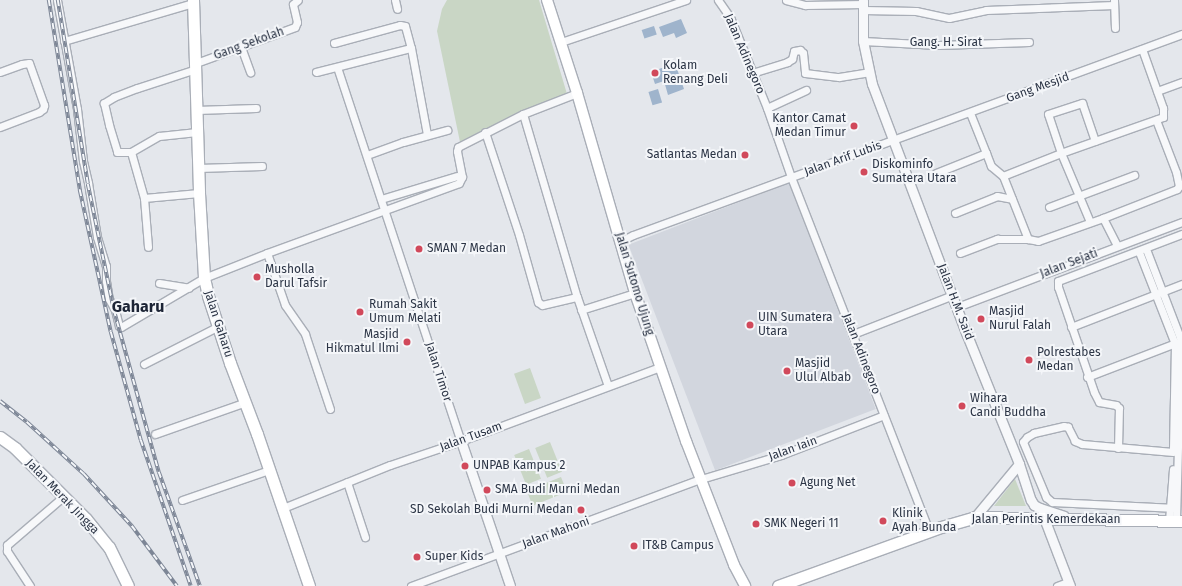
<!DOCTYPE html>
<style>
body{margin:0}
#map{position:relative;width:1182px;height:586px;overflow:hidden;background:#e4e7ec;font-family:"Fira Sans",sans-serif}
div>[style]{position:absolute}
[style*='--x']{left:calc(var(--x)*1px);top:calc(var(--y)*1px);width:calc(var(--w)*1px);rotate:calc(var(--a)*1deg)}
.built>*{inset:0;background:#d2d6de;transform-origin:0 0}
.green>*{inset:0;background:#c9d6c5;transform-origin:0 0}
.water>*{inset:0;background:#9fb4cc;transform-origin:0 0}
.roads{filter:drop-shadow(1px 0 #a9aeb7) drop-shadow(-1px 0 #a9aeb7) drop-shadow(0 1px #a9aeb7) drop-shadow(0 -1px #a9aeb7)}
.minor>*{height:7px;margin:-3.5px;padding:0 3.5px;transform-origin:3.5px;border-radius:3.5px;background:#f7f8fa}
.tertiary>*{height:9px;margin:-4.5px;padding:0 4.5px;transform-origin:4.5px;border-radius:4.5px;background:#f7f8fa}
.secondary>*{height:10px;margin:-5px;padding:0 5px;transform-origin:5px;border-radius:5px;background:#fff}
.primary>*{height:11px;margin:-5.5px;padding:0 5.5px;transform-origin:5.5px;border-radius:5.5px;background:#fff}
.rail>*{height:3.5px;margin-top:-1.75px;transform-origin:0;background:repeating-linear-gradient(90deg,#f4f6f9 0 6px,#7d8696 0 12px);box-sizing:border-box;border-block:1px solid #7d8696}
.dots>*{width:11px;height:11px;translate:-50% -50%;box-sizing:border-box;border:2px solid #f4f6f9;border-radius:50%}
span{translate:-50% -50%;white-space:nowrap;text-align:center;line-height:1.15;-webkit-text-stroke:4px #f4f6f9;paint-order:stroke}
.street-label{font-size:12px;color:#2b3445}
.poi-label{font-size:12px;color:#2b3445}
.left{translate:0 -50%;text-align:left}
.right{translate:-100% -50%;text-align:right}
.district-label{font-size:16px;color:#1d2536;font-weight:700}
</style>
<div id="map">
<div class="built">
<div style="left:789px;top:183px;width:242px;height:172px;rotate:69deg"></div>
</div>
<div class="green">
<div style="clip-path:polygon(447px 0,539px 0,567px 94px,460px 142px,437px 31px,442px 9px)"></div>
<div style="left:530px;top:368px;width:32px;height:17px;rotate:70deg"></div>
<div style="left:550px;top:442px;width:32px;height:16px;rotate:68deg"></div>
<div style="left:529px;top:449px;width:32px;height:16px;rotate:68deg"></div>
<div style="left:561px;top:477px;width:16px;height:37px;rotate:68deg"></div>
<div style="clip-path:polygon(1015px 479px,1026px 506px,994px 506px)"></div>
</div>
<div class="water">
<div style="clip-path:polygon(681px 19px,687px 33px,676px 38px,674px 33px,663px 37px,659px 27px)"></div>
<div style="left:654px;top:26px;width:9px;height:13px;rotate:72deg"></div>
<div style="clip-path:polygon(675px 63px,684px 89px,668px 95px,664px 81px,655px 84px,651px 72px)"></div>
<div style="left:658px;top:89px;width:14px;height:10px;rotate:73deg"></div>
</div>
<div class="roads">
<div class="minor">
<div style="--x:57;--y:0;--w:111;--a:79.6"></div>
<div style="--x:77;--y:109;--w:52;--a:83.4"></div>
<div style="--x:83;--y:161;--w:23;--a:77"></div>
<div style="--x:88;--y:183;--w:55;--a:80.5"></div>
<div style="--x:97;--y:237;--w:30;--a:73"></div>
<div style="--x:106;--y:266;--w:15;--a:90"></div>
<div style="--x:106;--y:281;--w:18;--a:81"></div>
<div style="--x:109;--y:299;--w:13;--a:61"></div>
<div style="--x:115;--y:310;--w:16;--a:76"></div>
<div style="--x:119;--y:326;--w:2;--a:27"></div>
<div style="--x:121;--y:327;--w:96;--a:-30.6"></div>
<div style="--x:204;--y:278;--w:68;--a:-21.6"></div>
<div style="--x:267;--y:253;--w:204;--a:-20"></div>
<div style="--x:459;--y:183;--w:7;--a:-63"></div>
<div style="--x:462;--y:177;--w:26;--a:-101"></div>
<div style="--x:457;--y:151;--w:4;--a:-76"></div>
<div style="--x:458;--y:147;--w:73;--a:-26.9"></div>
<div style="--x:523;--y:114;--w:58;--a:-21.3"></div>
<div style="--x:395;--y:0;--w:9;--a:77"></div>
<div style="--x:718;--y:0;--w:21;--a:55"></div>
<div style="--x:730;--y:17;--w:98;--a:67.9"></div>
<div style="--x:767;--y:108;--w:73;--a:70.8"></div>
<div style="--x:791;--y:177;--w:380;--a:68.7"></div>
<div style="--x:786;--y:0;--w:20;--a:15"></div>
<div style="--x:805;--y:5;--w:58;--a:-1"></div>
<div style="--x:1114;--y:0;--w:28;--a:88"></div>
<div style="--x:863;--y:10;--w:53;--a:1.1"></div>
<div style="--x:916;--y:11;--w:34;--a:12"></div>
<div style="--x:949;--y:18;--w:38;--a:-12"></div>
<div style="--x:986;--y:10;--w:128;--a:-2.2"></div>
<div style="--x:64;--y:41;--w:134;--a:-16.4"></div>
<div style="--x:863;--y:41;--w:75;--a:3.1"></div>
<div style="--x:938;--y:45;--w:91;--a:-1.9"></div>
<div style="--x:561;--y:42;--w:132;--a:-18.6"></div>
<div style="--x:334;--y:43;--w:68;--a:-15.3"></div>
<div style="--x:400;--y:25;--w:5;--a:11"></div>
<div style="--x:405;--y:26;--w:23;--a:75"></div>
<div style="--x:411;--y:48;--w:87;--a:79.5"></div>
<div style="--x:241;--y:47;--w:27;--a:70"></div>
<div style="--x:1142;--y:49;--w:63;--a:70.4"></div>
<div style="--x:1163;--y:108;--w:9;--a:90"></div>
<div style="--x:1163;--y:117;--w:108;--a:160.6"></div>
<div style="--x:1061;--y:153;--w:62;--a:158.4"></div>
<div style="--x:1003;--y:176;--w:68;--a:68.4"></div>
<div style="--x:1028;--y:239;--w:10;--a:11"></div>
<div style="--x:1038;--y:241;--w:69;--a:-19.5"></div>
<div style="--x:1103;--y:218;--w:79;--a:-21.4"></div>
<div style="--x:1177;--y:189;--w:4;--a:-56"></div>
<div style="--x:1179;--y:186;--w:14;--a:-102"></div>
<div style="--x:1176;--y:172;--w:56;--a:-111"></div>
<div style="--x:196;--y:63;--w:105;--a:-20"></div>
<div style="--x:295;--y:27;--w:5;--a:-68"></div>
<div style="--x:297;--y:22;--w:18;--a:-103"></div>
<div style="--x:293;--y:4;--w:6;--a:-39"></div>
<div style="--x:337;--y:67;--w:394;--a:71.7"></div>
<div style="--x:196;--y:69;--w:62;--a:162.1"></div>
<div style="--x:137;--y:88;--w:25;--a:159"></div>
<div style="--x:114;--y:97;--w:12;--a:149"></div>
<div style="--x:104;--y:103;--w:23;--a:77"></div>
<div style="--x:109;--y:125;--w:28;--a:73"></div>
<div style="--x:117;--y:152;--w:14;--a:0"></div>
<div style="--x:131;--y:152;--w:32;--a:-30"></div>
<div style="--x:159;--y:136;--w:38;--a:-6"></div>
<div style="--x:0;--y:72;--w:23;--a:-20"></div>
<div style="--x:22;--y:64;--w:7;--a:-8"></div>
<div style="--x:29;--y:63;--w:45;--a:70.3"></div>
<div style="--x:44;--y:105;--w:4;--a:104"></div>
<div style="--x:43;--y:109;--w:5;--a:143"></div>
<div style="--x:39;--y:112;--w:42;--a:159"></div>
<div style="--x:316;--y:72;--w:98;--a:-14.2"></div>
<div style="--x:752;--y:73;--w:37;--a:-17"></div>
<div style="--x:787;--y:62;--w:6;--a:-31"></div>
<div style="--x:792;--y:59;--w:8;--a:-76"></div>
<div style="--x:794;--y:51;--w:6;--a:-9"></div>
<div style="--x:800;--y:50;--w:4;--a:45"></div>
<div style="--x:803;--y:53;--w:20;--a:84"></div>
<div style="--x:805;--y:73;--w:34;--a:7"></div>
<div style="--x:839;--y:77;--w:30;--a:-9"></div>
<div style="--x:1157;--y:91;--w:27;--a:-20"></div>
<div style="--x:767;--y:108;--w:43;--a:-24.8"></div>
<div style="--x:196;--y:110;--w:60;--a:-1.9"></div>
<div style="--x:523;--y:114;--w:191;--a:73.6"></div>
<div style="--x:577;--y:297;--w:94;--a:70.8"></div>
<div style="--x:485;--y:132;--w:108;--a:71.7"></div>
<div style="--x:519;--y:235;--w:70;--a:74.2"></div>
<div style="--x:538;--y:302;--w:5;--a:37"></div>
<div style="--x:542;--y:305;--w:36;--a:-13"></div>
<div style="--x:131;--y:152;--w:48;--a:74.2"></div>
<div style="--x:144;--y:198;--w:49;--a:85.3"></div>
<div style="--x:986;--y:153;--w:14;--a:69"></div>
<div style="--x:991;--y:166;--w:16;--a:40"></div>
<div style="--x:367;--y:155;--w:38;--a:-20"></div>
<div style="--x:403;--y:142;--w:46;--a:-15.3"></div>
<div style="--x:198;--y:168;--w:64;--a:-1.8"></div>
<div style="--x:936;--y:173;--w:54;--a:-21.8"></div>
<div style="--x:986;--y:153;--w:43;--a:-111.8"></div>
<div style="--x:144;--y:198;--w:55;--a:-5.2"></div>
<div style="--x:381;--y:199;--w:79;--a:-16.8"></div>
<div style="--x:1049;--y:207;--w:91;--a:-20.6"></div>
<div style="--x:955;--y:213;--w:45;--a:-22"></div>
<div style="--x:997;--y:196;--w:15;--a:11"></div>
<div style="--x:1103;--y:218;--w:31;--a:63"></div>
<div style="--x:1090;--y:222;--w:75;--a:-112.8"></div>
<div style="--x:1061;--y:153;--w:41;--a:-108.4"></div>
<div style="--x:1048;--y:114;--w:36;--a:-18"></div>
<div style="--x:1082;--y:103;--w:40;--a:71.1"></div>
<div style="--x:621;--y:241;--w:13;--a:-27"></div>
<div style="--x:633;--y:235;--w:585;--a:-20.11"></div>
<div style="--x:1146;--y:249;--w:97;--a:69"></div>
<div style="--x:1181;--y:340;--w:181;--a:91.6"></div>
<div style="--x:1139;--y:252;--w:99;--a:68.6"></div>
<div style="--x:1175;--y:344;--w:105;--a:91.1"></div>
<div style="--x:267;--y:253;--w:55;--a:70.9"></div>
<div style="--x:285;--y:305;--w:35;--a:55"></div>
<div style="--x:305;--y:334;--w:79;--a:71.6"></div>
<div style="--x:960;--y:253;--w:40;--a:-21"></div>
<div style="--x:997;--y:239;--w:31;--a:0"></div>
<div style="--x:159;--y:283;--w:30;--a:9"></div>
<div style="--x:957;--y:307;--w:241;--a:-20.7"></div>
<div style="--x:581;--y:310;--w:57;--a:-17.5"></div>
<div style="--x:1071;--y:327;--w:119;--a:-21.2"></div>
<div style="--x:853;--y:334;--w:107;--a:-21.3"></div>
<div style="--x:144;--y:364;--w:82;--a:-26.9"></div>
<div style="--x:1087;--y:377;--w:97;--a:-21"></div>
<div style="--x:155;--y:434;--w:96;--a:-19.4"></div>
<div style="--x:1118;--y:448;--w:40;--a:-88.6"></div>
<div style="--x:1119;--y:408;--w:4;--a:-135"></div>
<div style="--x:1116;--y:405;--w:17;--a:-170"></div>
<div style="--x:1099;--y:402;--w:11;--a:-117"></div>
<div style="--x:1094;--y:392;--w:111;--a:-108.9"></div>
<div style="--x:1058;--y:287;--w:6;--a:-90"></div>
<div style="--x:1058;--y:281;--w:133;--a:-20.8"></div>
<div style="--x:1173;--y:452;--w:91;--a:-175"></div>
<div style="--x:1082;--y:444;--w:8;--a:-157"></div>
<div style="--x:1075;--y:441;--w:16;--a:-117"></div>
<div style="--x:1068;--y:427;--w:4;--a:-166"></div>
<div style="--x:1064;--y:426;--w:31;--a:167"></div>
<div style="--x:1034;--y:433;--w:8;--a:150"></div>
<div style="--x:1027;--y:437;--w:6;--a:129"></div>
<div style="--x:1023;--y:442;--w:60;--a:67.3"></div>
<div style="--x:1046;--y:497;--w:8;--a:40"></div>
<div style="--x:1052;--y:502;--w:124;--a:2.8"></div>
<div style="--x:347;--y:482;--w:58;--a:71.9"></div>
<div style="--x:182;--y:500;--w:92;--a:-19"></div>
<div style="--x:283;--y:508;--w:115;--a:-21.9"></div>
<div style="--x:390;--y:465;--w:75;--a:-18.7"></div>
<div style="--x:461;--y:441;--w:212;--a:-20.4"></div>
<div style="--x:1169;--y:521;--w:52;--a:-85.6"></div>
<div style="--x:30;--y:586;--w:42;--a:-123.3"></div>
<div style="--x:7;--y:551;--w:6;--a:-90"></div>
<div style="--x:7;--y:545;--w:75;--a:-40.7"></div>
<div style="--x:411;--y:586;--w:309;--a:-20.3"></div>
<div style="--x:701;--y:479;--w:84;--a:-16.7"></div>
<div style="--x:781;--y:455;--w:110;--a:-21.2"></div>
<div style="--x:1057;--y:586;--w:12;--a:-20"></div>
</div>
<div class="tertiary">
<div style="--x:863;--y:0;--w:41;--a:90"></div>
<div style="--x:863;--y:41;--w:44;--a:78.2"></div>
<div style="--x:872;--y:84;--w:268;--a:69.3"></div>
<div style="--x:967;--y:335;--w:139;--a:68"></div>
<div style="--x:1019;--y:464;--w:38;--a:72"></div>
<div style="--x:1031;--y:500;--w:6;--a:59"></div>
<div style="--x:1034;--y:505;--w:7;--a:27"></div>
<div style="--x:1040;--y:508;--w:25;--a:18"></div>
<div style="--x:461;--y:441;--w:153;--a:71.3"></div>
<div style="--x:975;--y:517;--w:69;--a:-50.3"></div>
<div style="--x:1044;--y:518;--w:73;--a:69.1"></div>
</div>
<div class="secondary">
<div style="--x:547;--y:0;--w:98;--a:72.1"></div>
<div style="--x:577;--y:93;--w:208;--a:73.8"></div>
<div style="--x:635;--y:293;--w:157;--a:71"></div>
<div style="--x:686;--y:441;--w:133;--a:68.8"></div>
<div style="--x:734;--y:565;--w:24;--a:62"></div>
</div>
<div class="primary">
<div style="--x:193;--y:0;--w:193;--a:88.2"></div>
<div style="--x:199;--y:193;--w:85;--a:86.6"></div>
<div style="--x:204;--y:278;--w:18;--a:77"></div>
<div style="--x:208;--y:296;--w:71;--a:71.8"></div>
<div style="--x:230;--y:363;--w:76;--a:69.2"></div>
<div style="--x:257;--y:434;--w:161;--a:71.1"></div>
<div style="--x:0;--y:437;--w:19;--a:36"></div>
<div style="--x:15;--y:448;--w:100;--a:45"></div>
<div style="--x:86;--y:519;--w:36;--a:51"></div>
<div style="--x:109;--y:547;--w:43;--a:64"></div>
<div style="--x:778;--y:586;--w:173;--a:-19.9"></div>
<div style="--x:941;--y:527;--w:35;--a:-16"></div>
<div style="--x:975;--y:517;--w:207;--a:1.1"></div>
</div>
</div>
<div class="rail">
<div style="--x:49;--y:0;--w:193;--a:80.7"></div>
<div style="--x:80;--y:190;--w:145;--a:77.7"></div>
<div style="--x:111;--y:332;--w:112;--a:74.5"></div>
<div style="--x:141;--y:440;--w:154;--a:71.1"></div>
<div style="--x:58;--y:0;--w:186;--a:80.7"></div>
<div style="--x:88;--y:184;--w:129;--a:78.3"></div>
<div style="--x:114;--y:310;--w:168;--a:74.5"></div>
<div style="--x:159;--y:472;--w:121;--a:70.2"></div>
<div style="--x:0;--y:401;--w:34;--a:38"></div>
<div style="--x:27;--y:422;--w:77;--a:42.4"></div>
<div style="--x:84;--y:474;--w:71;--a:47.3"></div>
<div style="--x:132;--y:526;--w:75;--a:53.1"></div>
</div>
<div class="dots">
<div style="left:655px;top:73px;background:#d1495b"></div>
<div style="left:854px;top:126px;background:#d1495b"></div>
<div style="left:745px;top:155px;background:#d1495b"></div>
<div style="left:864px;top:172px;background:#d1495b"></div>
<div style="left:419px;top:249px;background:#d1495b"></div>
<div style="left:257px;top:277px;background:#d1495b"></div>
<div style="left:360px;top:312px;background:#d1495b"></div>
<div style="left:981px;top:319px;background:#d1495b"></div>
<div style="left:750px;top:325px;background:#d1495b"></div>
<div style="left:407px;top:342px;background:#d1495b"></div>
<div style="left:1029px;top:360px;background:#d1495b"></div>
<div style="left:787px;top:371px;background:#d1495b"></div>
<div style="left:962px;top:406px;background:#d1495b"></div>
<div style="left:465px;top:466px;background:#d1495b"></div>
<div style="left:792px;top:483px;background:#d1495b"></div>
<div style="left:487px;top:490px;background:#d1495b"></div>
<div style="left:581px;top:510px;background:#d1495b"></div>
<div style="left:883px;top:521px;background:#d1495b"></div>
<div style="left:756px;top:524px;background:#d1495b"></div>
<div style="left:634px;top:546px;background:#d1495b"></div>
<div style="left:417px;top:557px;background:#d1495b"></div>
</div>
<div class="street-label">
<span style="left:946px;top:43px">Gang. H. Sirat</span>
<span style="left:249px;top:44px;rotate:-20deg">Gang Sekolah</span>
<span style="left:744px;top:54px;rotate:67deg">Jalan Adinegoro</span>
<span style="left:1038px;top:88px;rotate:-20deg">Gang Mesjid</span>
<span style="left:843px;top:159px;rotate:-20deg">Jalan Arif Lubis</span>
<span style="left:1069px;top:264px;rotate:-21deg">Jalan Sejati</span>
<span style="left:634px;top:284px;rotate:73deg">Jalan Sutomo Ujung</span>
<span style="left:955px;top:302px;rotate:69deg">Jalan H.M. Said</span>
<span style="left:218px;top:324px;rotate:72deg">Jalan Gaharu</span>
<span style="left:861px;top:354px;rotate:69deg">Jalan Adinegoro</span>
<span style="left:438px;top:372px;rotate:72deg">Jalan Timor</span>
<span style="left:471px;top:437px;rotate:-20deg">Jalan Tusam</span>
<span style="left:793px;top:449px;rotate:-20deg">Jalan Iain</span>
<span style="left:62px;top:497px;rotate:46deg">Jalan Merak Jingga</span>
<span style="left:1046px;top:520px">Jalan Perintis Kemerdekaan</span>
<span style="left:556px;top:533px;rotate:-20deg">Jalan Mahoni</span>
</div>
<div class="poi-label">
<span class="left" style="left:663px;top:73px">Kolam<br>Renang Deli</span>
<span class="right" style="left:846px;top:126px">Kantor Camat<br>Medan Timur</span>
<span class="right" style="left:737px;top:155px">Satlantas Medan</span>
<span class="left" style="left:872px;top:172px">Diskominfo<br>Sumatera Utara</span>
<span class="left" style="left:427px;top:249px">SMAN 7 Medan</span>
<span class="left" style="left:265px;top:277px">Musholla<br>Darul Tafsir</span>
<span class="left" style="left:369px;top:312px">Rumah Sakit<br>Umum Melati</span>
<span class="left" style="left:989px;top:319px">Masjid<br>Nurul Falah</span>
<span class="left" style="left:758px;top:325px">UIN Sumatera<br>Utara</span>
<span class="right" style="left:399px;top:342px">Masjid<br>Hikmatul Ilmi</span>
<span class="left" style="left:1037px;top:360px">Polrestabes<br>Medan</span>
<span class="left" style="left:795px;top:371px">Masjid<br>Ulul Albab</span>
<span class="left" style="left:970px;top:406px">Wihara<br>Candi Buddha</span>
<span class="left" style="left:473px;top:466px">UNPAB Kampus 2</span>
<span class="left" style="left:800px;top:483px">Agung Net</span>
<span class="left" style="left:495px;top:490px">SMA Budi Murni Medan</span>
<span class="right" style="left:573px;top:510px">SD Sekolah Budi Murni Medan</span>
<span class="left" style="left:892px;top:521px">Klinik<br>Ayah Bunda</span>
<span class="left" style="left:764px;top:524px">SMK Negeri 11</span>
<span class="left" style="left:642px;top:546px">IT&amp;B Campus</span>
<span class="left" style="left:425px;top:557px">Super Kids</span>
</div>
<div class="district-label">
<span style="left:138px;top:307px">Gaharu</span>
</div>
</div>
